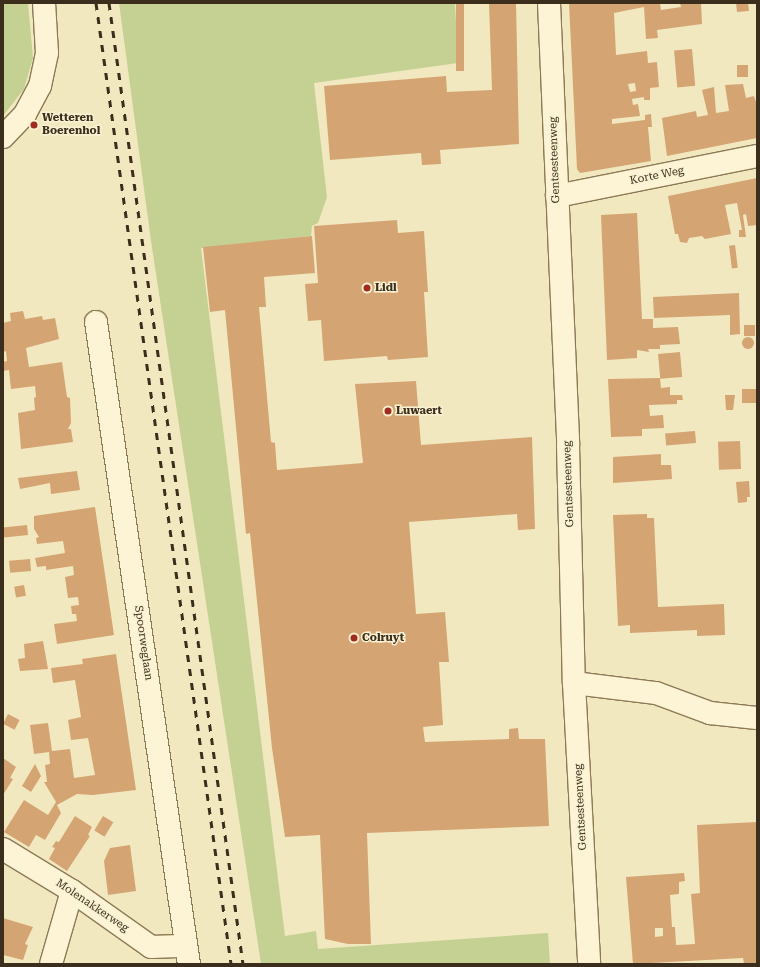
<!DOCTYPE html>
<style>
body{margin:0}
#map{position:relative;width:760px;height:967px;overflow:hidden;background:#f2e8c0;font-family:"Roboto Serif",serif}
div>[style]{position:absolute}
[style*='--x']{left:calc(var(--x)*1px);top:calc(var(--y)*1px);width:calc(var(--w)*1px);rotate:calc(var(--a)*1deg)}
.green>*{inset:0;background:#c4d193}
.building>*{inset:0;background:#d4a472;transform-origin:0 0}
.round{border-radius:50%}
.roads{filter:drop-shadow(1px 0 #8d7956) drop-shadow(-1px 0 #8d7956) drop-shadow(0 1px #8d7956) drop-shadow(0 -1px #8d7956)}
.minor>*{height:22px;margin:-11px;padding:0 11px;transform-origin:11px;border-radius:11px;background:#fcf4d4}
.rail>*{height:3px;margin-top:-1.5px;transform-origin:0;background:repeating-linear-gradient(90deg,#3b2e1c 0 7px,transparent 0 14px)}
.dots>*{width:11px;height:11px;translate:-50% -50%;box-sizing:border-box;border:2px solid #f9f1d1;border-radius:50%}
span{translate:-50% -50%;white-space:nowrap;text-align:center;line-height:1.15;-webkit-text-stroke:3px #f9f1d1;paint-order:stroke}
.poi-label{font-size:11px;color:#3b2e1c;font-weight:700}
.left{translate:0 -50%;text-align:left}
.street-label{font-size:11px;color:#3b2e1c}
.frame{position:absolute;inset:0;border:4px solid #3b2e1c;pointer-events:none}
</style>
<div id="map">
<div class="green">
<div style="clip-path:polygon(3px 3px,28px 3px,33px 58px,24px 89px,3px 116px)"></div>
<div style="clip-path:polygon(119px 3px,455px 3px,458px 63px,314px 83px,327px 197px,318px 223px,312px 226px,311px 236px,201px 248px,285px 936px,316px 931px,318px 949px,548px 933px,550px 964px,261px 964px,151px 241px)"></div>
</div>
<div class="building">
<div style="left:456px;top:3px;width:8px;height:68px"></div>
<div style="clip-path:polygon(489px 3px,516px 3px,519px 144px,440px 150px,441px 164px,422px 165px,421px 153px,330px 160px,324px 86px,446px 76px,447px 92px,492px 90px)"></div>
<div style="clip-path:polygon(evenodd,569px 3px,660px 3px,661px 10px,681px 7px,680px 3px,701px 3px,702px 24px,657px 30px,658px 38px,646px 39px,644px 7px,614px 13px,616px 55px,647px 51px,648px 63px,657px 62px,659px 87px,650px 88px,650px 100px,644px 100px,644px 97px,632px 99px,633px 105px,638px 104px,640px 116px,612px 119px,612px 124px,645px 120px,645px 115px,651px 114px,652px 127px,648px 127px,651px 161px,580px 173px,577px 169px,569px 3px,635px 83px,636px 91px,630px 92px,628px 84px,635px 83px)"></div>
<div style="clip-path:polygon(736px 3px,748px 3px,749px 11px,737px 12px)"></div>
<div style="left:692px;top:49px;width:37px;height:18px;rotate:85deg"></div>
<div style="left:737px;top:65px;width:11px;height:12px"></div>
<div style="clip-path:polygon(743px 84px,746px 98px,754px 96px,757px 105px,757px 138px,667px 156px,662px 118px,696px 111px,697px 117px,708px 115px,702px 90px,714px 87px,716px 113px,729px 111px,725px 85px)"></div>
<div style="clip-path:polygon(757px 178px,757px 225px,748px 226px,746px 214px,743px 215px,746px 237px,739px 237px,739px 230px,742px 230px,737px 203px,725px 205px,731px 234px,705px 239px,702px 236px,689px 238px,687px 243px,680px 242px,678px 234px,675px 234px,668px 196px)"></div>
<div style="clip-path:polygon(637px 213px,642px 319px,653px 319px,653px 328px,678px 327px,680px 344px,660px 345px,660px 349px,648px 349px,649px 352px,637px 350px,637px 358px,607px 360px,601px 215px)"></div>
<div style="clip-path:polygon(397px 220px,398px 233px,424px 231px,428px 292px,424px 292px,428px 357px,388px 360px,387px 356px,324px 361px,321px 320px,308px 321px,305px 284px,318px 283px,314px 226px)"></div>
<div style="clip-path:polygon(312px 236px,315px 273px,264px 277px,266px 307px,259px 307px,271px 442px,275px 443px,277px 470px,363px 463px,355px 384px,416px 381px,421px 445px,532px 437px,535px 529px,518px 530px,517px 514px,409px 522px,416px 614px,445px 612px,449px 662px,439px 662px,443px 725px,423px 727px,425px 742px,509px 739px,509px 729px,518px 728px,519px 739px,545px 739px,549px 826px,367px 833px,371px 944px,348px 944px,325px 939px,320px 835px,285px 837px,272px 748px,250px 533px,246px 534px,225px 310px,210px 312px,203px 247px)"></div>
<div style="left:735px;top:245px;width:23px;height:6px;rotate:83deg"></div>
<div style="clip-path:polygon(739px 293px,740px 334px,730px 335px,730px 315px,654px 318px,653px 297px)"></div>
<div style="clip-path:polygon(23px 311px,25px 319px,42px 316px,43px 320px,55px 318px,59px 339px,26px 348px,29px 367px,62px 362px,67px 397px,70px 398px,71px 423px,68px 429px,71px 429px,73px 442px,21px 449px,18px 413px,35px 410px,34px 398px,36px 397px,35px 386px,11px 389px,9px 370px,3px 371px,3px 362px,7px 361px,6px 351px,3px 352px,3px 323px,11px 321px,10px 313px)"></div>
<div style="left:744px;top:325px;width:11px;height:11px"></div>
<div class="round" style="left:742px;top:337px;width:12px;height:12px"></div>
<div style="left:680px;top:352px;width:25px;height:22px;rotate:85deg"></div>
<div style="clip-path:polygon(660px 378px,661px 388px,670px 387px,670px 395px,682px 395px,683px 400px,677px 400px,677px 404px,649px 405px,650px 416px,663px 415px,664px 428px,642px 429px,642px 436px,611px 437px,608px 379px)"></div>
<div style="left:742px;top:389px;width:15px;height:14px"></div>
<div style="clip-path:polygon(725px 395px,735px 395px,733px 410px,726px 410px)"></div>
<div style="left:695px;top:431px;width:12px;height:30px;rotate:85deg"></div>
<div style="left:740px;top:441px;width:28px;height:22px;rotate:88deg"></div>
<div style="clip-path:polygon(661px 454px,661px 465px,671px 465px,672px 479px,613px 483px,613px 457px)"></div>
<div style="clip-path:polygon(77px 471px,80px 490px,51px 494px,50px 483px,20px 489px,18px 478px)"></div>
<div style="clip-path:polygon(749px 481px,750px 497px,747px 497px,747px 502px,738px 503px,736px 482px)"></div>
<div style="clip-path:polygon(95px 507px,114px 635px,57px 644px,54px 624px,77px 621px,76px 614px,72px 614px,71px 606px,79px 605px,78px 597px,68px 598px,65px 577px,74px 575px,73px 566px,46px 570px,46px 566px,37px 567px,35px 558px,65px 553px,63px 541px,37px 544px,36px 538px,39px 537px,34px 529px,34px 516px)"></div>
<div style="clip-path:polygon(647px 514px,647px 518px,654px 518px,658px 607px,724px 604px,725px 635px,697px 636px,697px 630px,630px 633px,630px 625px,618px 626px,613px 515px)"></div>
<div style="left:27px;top:525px;width:10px;height:24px;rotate:84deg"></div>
<div style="left:30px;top:559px;width:12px;height:21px;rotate:85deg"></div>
<div style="left:24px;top:585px;width:11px;height:10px;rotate:80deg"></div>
<div style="clip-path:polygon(43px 641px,48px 669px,20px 671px,18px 659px,25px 658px,24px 644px)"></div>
<div style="clip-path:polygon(116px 654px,136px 790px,93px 795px,77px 794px,57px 805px,61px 813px,45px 840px,36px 835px,29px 847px,4px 832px,24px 800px,48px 815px,56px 802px,44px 782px,47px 782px,45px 765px,50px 764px,49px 752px,34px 754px,30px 725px,48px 723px,52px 751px,70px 749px,74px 778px,95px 775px,88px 738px,71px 740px,68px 720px,81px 717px,75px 680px,53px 683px,51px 668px,83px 664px,82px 659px)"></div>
<div style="left:8px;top:714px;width:13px;height:11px;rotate:27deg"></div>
<div style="clip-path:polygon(3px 758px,16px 767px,10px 778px,13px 779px,3px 795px)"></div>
<div style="clip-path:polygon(35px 764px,41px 776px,31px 792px,22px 786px)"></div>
<div style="clip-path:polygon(75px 816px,92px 827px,88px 835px,90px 836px,67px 871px,49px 859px,55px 848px,52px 847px,56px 841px,59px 842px)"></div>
<div style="left:103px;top:816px;width:12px;height:17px;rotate:31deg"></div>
<div style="clip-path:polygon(evenodd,757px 822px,757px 964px,744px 964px,743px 958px,633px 964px,626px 877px,684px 873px,685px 881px,679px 882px,679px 894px,670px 895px,672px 927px,675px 927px,676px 945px,695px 944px,691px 894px,700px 893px,697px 825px,757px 822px,655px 928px,663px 928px,663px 936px,655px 937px,655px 928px)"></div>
<div style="clip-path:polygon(130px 845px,136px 891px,108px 895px,104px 861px,110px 848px)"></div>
<div style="clip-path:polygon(3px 918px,33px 927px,25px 944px,28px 945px,23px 960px,3px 955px)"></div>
</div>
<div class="roads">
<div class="minor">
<div style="--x:549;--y:3;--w:442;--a:87.5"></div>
<div style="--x:568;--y:445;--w:238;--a:88.6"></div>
<div style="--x:574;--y:683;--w:281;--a:86.9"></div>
<div style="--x:3;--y:137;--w:32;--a:-46"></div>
<div style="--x:25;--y:114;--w:32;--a:-62"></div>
<div style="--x:40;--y:86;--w:34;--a:-78"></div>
<div style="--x:47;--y:53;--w:50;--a:-93.4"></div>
<div style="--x:557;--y:196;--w:204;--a:-11.3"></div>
<div style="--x:96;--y:322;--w:649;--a:81.76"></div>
<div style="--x:574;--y:683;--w:83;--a:7"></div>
<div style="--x:656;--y:693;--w:58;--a:20.3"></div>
<div style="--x:710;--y:713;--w:47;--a:6.1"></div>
<div style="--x:3;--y:849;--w:81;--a:31.3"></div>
<div style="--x:72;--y:891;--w:97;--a:35.3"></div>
<div style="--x:151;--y:947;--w:35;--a:-2"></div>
<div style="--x:51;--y:964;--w:76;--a:-74"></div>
</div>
</div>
<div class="rail">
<div style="--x:96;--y:3;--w:970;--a:82"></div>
<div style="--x:109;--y:3;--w:970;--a:82.06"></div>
</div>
<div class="dots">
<div style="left:34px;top:125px;background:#a22b20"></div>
<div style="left:367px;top:288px;background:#a22b20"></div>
<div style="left:388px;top:411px;background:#a22b20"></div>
<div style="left:354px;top:638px;background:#a22b20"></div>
</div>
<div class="poi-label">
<span class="left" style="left:42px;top:125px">Wetteren<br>Boerenhol</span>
<span class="left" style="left:375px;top:288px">Lidl</span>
<span class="left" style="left:396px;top:411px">Luwaert</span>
<span class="left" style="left:362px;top:638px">Colruyt</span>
</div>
<div class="street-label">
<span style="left:555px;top:160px;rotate:-92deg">Gentsesteenweg</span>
<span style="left:657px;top:176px;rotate:-11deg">Korte Weg</span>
<span style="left:569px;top:484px;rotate:-92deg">Gentsesteenweg</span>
<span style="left:143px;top:643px;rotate:82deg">Spoorweglaan</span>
<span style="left:581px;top:807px;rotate:-93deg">Gentsesteenweg</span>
<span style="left:92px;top:906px;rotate:34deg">Molenakkerweg</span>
</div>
<div class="frame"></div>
</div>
